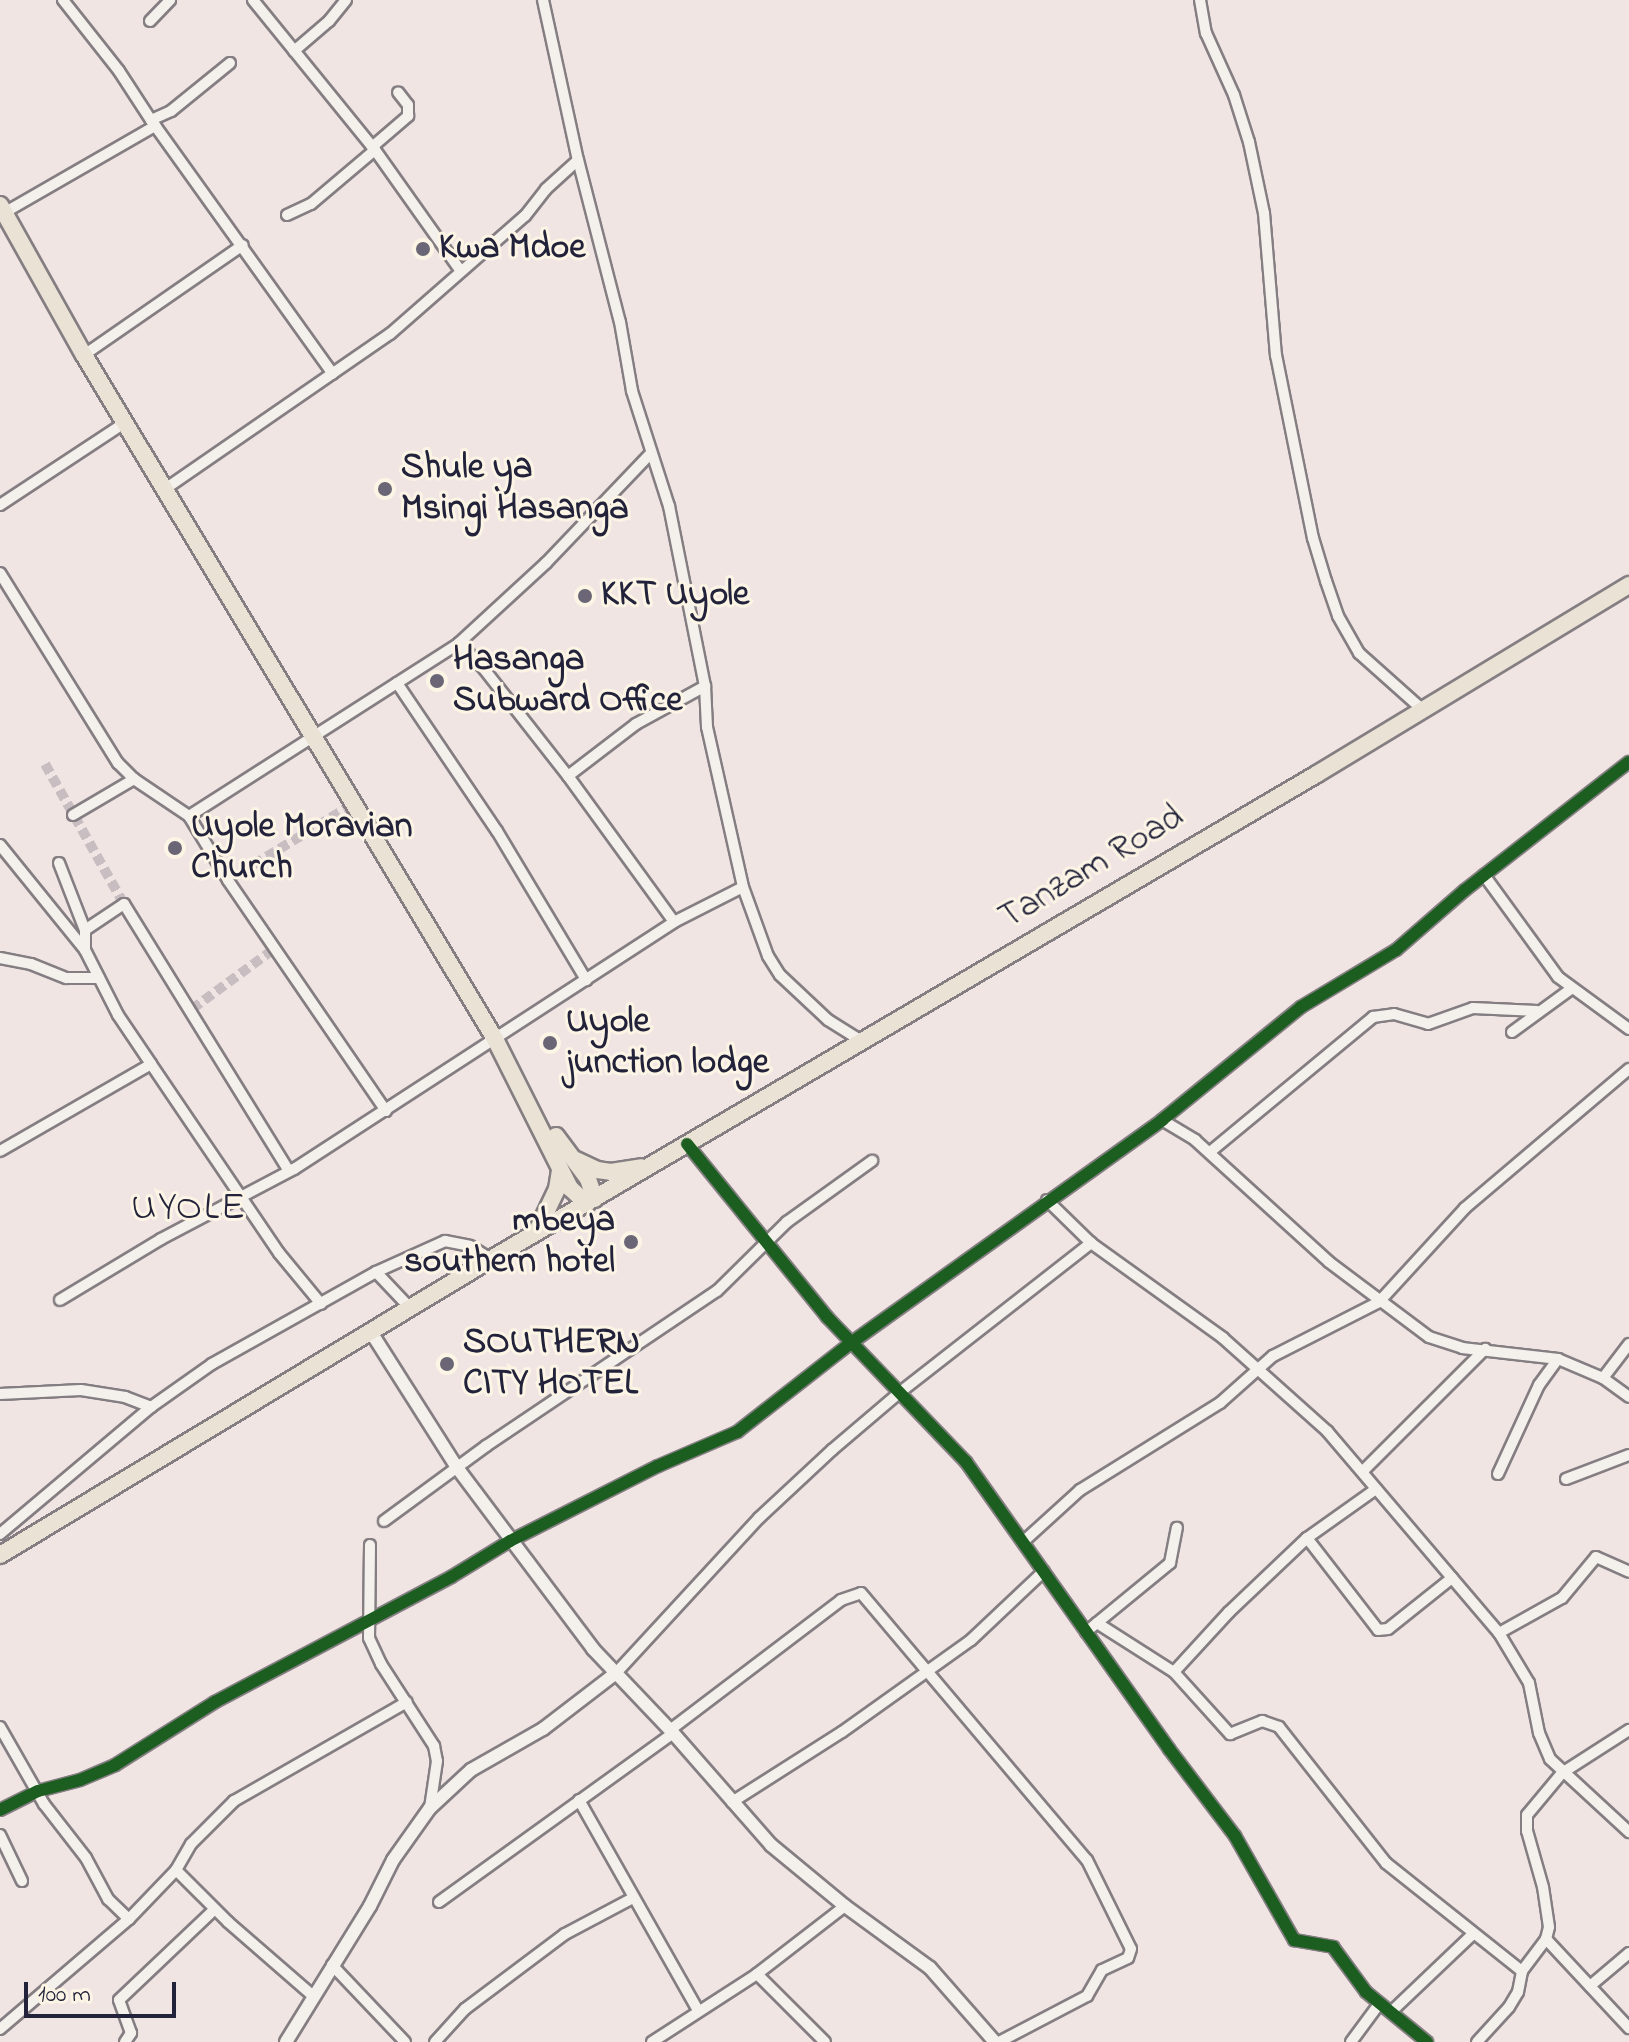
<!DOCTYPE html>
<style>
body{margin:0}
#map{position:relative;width:1629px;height:2042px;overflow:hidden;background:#f1e5e3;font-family:"Indie Flower",sans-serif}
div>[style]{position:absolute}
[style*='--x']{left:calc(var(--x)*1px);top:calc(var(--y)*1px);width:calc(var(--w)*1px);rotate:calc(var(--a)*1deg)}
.minor-tunnel>*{height:10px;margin-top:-5px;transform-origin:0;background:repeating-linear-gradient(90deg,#c8bec1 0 10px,transparent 0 15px)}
.roads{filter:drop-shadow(2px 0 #847e82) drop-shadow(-2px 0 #847e82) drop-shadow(0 2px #847e82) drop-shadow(0 -2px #847e82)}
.minor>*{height:10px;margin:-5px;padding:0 5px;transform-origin:5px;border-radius:5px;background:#f4f0eb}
.tertiary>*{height:12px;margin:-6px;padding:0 6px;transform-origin:6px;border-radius:6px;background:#f4f0eb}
.trunk>*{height:16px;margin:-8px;padding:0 8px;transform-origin:8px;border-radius:8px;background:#e9e2d5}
.cycleway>*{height:12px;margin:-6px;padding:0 6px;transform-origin:6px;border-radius:6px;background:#1b5e20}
.dots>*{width:22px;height:22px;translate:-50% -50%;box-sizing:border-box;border:4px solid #fcf5e5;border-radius:50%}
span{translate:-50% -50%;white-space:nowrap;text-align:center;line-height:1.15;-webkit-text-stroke:6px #fcf5e5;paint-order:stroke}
.poi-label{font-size:36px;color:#22223b;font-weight:700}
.left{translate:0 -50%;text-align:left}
.right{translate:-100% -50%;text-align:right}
.street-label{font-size:36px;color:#22223b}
.quarter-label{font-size:40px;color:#22223b;letter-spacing:2px}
.scale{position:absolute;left:24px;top:1982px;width:152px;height:36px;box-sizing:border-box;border:4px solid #22223b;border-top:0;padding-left:10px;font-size:24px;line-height:28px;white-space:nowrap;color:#22223b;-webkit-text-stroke:6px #fcf5e5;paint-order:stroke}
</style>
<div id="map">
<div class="minor-tunnel">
<div style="--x:45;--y:764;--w:161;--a:60.6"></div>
<div style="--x:228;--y:880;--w:145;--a:-31.2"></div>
<div style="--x:192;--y:1009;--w:102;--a:-36.2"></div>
</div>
<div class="roads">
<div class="minor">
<div style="--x:63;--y:0;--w:90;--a:51.7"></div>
<div style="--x:119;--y:71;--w:59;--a:56.9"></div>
<div style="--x:151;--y:120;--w:312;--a:54.4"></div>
<div style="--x:253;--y:0;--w:193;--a:50.9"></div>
<div style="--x:375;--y:150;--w:147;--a:54.7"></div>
<div style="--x:543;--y:0;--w:164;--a:77.7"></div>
<div style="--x:578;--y:160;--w:167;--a:75.5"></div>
<div style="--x:620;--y:322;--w:70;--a:80.1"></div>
<div style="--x:632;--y:391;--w:121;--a:72.2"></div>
<div style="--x:669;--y:506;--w:184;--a:78.7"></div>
<div style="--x:705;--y:686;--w:41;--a:87.2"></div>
<div style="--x:707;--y:727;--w:164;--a:77.3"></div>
<div style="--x:743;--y:887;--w:73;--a:70.1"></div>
<div style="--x:768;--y:956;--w:22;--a:58"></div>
<div style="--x:780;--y:975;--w:66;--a:43.2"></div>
<div style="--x:828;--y:1020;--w:41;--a:32.2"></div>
<div style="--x:1200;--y:0;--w:34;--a:80"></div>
<div style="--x:1206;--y:33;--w:68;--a:65.7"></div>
<div style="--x:1234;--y:95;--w:49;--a:72.3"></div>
<div style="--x:1249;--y:142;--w:73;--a:78.1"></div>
<div style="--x:1264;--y:213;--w:143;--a:85.2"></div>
<div style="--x:1276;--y:355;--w:187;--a:78.6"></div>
<div style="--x:1313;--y:538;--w:45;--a:73.2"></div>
<div style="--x:1326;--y:581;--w:37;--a:71"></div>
<div style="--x:1338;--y:616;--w:43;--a:60.4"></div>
<div style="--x:1359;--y:653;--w:86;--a:41.7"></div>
<div style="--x:150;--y:21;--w:29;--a:-46"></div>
<div style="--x:294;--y:51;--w:46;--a:-40.6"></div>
<div style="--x:329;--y:21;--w:27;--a:-51"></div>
<div style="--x:151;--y:120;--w:22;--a:-24"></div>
<div style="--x:171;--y:111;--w:76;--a:-39.1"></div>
<div style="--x:372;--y:147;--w:48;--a:-40.7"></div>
<div style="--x:408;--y:116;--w:11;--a:-90"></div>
<div style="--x:408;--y:105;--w:16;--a:-128"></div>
<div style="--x:2;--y:214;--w:177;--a:-29.9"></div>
<div style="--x:287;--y:215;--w:26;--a:-25"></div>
<div style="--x:311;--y:204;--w:84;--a:-40.2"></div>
<div style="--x:84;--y:355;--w:193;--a:-34.7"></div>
<div style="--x:165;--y:489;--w:273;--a:-34.6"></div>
<div style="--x:390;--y:334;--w:179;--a:-41.2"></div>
<div style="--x:525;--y:216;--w:34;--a:-52"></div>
<div style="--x:546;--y:189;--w:43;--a:-42.2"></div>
<div style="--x:0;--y:505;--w:151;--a:-33.4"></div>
<div style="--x:0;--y:573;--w:224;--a:58.2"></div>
<div style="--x:118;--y:763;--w:23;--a:45"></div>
<div style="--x:134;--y:779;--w:66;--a:33.9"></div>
<div style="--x:459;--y:643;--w:36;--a:46"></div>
<div style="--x:484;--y:669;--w:136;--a:51.9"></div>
<div style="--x:568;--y:776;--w:180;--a:54"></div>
<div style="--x:397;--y:683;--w:179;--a:56"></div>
<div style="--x:497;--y:831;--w:174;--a:59.1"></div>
<div style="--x:568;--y:776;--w:86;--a:-37.4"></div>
<div style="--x:636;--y:724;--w:79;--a:-28.8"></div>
<div style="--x:73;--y:815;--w:71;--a:-30.5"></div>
<div style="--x:0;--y:845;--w:135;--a:51"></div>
<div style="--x:85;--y:950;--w:73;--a:63.1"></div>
<div style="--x:118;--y:1015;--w:59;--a:56"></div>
<div style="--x:151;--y:1064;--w:228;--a:55.9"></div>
<div style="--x:279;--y:1253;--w:66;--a:50.5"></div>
<div style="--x:59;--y:863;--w:72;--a:68.8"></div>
<div style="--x:85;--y:930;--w:20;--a:90"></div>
<div style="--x:1484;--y:875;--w:126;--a:54"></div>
<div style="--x:1558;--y:977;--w:88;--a:36.2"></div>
<div style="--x:85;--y:930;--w:47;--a:-33.7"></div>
<div style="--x:124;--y:904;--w:314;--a:58.3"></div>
<div style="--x:0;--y:958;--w:32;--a:11"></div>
<div style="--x:31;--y:964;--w:38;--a:22"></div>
<div style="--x:66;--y:978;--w:33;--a:0"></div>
<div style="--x:1512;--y:1032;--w:73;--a:-36.1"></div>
<div style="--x:386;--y:1111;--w:280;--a:-124.4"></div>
<div style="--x:228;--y:880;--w:75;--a:-121.4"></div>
<div style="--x:189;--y:816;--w:321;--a:-32.6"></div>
<div style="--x:459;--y:643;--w:118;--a:-42.6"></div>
<div style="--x:546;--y:563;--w:152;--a:-46.3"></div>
<div style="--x:1162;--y:1120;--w:39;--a:31"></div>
<div style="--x:1195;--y:1140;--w:181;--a:42.3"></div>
<div style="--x:1329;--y:1262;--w:125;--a:36.9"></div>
<div style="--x:1429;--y:1337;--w:35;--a:18"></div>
<div style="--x:1462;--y:1348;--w:97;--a:6.5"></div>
<div style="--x:1558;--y:1359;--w:49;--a:22.9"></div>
<div style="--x:1603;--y:1378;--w:32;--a:36"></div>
<div style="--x:687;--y:1144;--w:223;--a:51"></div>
<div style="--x:827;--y:1317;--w:201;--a:46.2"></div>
<div style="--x:966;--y:1462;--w:352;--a:54.7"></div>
<div style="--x:1169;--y:1749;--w:109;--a:52.8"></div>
<div style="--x:1235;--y:1836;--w:120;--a:60.4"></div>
<div style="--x:1294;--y:1940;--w:40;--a:10"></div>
<div style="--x:1333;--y:1947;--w:56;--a:53.7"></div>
<div style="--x:1366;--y:1992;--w:79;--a:39.3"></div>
<div style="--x:0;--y:1151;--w:174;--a:-29.9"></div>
<div style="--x:1210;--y:1152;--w:212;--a:-39.6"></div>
<div style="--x:1373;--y:1017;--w:21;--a:-8"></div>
<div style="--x:1394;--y:1014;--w:35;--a:16"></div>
<div style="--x:1428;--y:1024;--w:48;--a:-19.6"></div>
<div style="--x:1473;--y:1008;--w:64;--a:2.7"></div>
<div style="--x:1047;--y:1200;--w:62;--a:44.3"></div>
<div style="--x:1091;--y:1243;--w:163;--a:35.7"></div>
<div style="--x:1223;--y:1338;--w:140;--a:41.8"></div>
<div style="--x:1327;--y:1431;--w:265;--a:49.6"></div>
<div style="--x:1499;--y:1633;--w:58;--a:59"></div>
<div style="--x:1529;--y:1683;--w:51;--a:78.7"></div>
<div style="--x:1539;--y:1733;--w:28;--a:67"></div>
<div style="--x:1550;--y:1759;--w:108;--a:42.7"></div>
<div style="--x:376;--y:1272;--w:51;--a:46.6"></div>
<div style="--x:60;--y:1300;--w:118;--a:-31.1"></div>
<div style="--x:161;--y:1239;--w:150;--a:-27.8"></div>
<div style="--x:294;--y:1169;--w:453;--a:-33"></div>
<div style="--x:674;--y:922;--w:77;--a:-26.9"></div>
<div style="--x:1603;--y:1378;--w:43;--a:-52.6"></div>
<div style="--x:0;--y:1394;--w:81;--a:-2.8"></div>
<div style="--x:81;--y:1390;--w:45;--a:9"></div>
<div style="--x:125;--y:1397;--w:28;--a:21"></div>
<div style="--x:151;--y:1407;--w:75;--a:-35.2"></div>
<div style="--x:212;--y:1364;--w:188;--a:-29.3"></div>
<div style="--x:376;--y:1272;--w:76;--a:-24.2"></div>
<div style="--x:445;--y:1241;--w:25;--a:11"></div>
<div style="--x:470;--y:1246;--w:25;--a:32"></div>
<div style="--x:1363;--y:1471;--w:173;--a:-45"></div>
<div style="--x:1498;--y:1474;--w:98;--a:-65.3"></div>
<div style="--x:1539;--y:1385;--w:32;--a:-54"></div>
<div style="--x:1566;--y:1479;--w:67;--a:-20.9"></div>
<div style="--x:1376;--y:1489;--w:85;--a:144.6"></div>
<div style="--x:1307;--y:1538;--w:108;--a:136.5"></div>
<div style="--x:1229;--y:1612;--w:81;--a:132.5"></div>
<div style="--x:1174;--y:1672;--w:84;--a:47.9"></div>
<div style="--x:1230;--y:1734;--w:35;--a:-22"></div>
<div style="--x:1262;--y:1721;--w:18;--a:19"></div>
<div style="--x:1279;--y:1727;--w:173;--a:51.8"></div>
<div style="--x:1386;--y:1863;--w:174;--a:38.5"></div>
<div style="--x:384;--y:1521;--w:127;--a:-36.3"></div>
<div style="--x:486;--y:1446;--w:278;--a:-33.9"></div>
<div style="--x:717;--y:1291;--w:98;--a:-44.6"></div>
<div style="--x:787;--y:1222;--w:105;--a:-35.7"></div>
<div style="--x:0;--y:1534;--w:197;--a:-40.1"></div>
<div style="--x:1307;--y:1538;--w:116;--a:52.3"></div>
<div style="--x:1378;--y:1630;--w:10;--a:-6"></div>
<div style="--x:1388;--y:1629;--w:82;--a:-38.6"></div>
<div style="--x:1024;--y:1541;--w:76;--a:-42.3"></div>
<div style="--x:1080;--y:1490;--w:165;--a:-31.9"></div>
<div style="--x:1220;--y:1403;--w:71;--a:-41.6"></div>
<div style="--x:1273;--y:1356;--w:119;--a:-27"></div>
<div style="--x:1379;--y:1302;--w:127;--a:-47.5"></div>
<div style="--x:1465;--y:1208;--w:215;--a:-40.3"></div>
<div style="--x:370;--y:1545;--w:93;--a:90.6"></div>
<div style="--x:369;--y:1638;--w:29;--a:65"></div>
<div style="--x:381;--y:1664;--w:98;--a:57.1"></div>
<div style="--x:434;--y:1746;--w:15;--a:79"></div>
<div style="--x:437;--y:1761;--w:48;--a:98.5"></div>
<div style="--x:1097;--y:1623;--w:91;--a:32.5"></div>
<div style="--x:1086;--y:1632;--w:109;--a:-39.4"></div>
<div style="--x:1170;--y:1563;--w:36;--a:-79"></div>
<div style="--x:1499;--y:1633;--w:72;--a:-29.1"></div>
<div style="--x:1562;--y:1598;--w:53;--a:-50.3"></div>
<div style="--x:1596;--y:1557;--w:36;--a:24"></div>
<div style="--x:616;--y:1673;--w:211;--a:-47.3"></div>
<div style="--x:759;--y:1518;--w:100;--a:-43"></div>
<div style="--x:832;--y:1450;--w:88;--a:-40.4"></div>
<div style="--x:899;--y:1393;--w:244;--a:-38"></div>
<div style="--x:0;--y:1727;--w:89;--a:60.3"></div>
<div style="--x:44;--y:1804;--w:68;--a:52.1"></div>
<div style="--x:86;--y:1858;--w:47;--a:61.8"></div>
<div style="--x:108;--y:1899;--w:29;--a:44"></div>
<div style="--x:670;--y:1730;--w:215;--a:-37.2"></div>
<div style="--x:841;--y:1600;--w:21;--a:-19"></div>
<div style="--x:861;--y:1593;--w:350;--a:49.8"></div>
<div style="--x:1087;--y:1860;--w:99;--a:63.7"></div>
<div style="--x:1131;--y:1949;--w:9;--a:108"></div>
<div style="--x:1128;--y:1958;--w:29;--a:155"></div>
<div style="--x:1102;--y:1970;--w:30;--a:120"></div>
<div style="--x:1087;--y:1996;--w:99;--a:152.4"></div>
<div style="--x:579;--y:1800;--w:241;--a:60.5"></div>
<div style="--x:732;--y:1802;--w:130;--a:-32.5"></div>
<div style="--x:842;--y:1732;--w:158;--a:-35.5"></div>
<div style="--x:971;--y:1640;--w:100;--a:-43.4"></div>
<div style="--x:0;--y:1810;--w:42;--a:-26.6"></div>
<div style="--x:38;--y:1791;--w:43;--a:-14.7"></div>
<div style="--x:80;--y:1780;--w:38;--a:-23"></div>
<div style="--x:115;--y:1765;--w:118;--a:-32.2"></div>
<div style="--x:215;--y:1702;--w:267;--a:-27.9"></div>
<div style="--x:451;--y:1577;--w:69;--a:-31.4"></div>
<div style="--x:510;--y:1541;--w:166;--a:-26.9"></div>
<div style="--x:658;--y:1466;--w:86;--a:-23.3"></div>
<div style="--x:737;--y:1432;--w:145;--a:-38"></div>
<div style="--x:851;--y:1343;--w:383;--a:-35.6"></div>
<div style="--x:1162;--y:1120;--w:179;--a:-39.1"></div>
<div style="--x:1301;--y:1007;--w:111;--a:-31"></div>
<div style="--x:1396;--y:950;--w:91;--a:-41"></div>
<div style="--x:1465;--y:890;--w:208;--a:-38"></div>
<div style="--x:0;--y:1835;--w:51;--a:64.4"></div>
<div style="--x:176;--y:1870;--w:74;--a:45"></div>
<div style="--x:228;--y:1922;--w:113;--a:41"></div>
<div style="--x:439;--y:1902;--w:289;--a:-35.8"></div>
<div style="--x:1546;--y:1939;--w:122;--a:47"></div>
<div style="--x:332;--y:1965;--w:106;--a:46.5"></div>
<div style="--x:757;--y:1974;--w:96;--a:45"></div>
<div style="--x:1590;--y:1986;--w:51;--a:-40.2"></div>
<div style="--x:1391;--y:2012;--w:113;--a:-43.6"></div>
<div style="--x:0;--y:2029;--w:170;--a:-40.5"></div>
<div style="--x:129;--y:1919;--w:68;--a:-46.2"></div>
<div style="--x:176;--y:1870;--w:30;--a:-60"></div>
<div style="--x:191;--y:1844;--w:61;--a:-45"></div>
<div style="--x:234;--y:1801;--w:199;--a:-29.8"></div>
<div style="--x:125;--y:2042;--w:11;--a:-56"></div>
<div style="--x:131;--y:2033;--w:35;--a:-110"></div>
<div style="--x:119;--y:2000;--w:132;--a:-43.5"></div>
<div style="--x:435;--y:2042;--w:45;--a:-47.7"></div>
<div style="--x:465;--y:2009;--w:125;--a:-36.9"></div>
<div style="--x:565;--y:1934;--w:77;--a:-27.9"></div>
<div style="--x:652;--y:2042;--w:125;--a:-32.9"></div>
<div style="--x:757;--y:1974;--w:111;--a:-37.7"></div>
<div style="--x:1351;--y:2042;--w:47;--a:-53.6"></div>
<div style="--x:1477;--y:2042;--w:47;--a:-47.6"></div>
<div style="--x:1509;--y:2007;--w:17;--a:-59"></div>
<div style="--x:1518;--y:1992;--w:21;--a:-79"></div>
<div style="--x:1522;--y:1971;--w:40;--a:-53"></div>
<div style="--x:1546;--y:1939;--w:12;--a:-76"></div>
<div style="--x:1549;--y:1927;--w:40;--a:-98.5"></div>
<div style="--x:1543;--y:1887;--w:58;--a:-105.9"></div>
<div style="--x:1527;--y:1831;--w:16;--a:-90"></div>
<div style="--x:1527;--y:1815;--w:55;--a:-50.2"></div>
<div style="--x:1562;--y:1773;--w:80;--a:-32.7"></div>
</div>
<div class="tertiary">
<div style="--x:371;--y:1332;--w:162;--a:57.6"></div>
<div style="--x:458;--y:1469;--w:225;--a:53.1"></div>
<div style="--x:593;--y:1649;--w:116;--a:46.4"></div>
<div style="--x:673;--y:1733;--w:149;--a:48.8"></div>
<div style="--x:771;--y:1845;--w:96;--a:39.5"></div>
<div style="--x:845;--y:1906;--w:105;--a:36.1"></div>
<div style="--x:930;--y:1968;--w:98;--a:48.7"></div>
<div style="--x:286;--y:2042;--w:160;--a:-58.3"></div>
<div style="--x:370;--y:1906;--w:51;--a:-63.4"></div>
<div style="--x:393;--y:1860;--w:64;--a:-54.6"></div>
<div style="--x:430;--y:1808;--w:56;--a:-42.8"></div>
<div style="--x:471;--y:1770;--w:83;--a:-29.7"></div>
<div style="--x:543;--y:1729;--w:92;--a:-37.5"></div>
</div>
<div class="trunk">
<div style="--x:0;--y:205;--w:172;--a:60.8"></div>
<div style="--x:84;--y:355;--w:798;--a:59"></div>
<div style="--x:495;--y:1039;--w:167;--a:63.3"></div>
<div style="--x:570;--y:1188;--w:23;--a:43"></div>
<div style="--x:556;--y:1136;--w:54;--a:53.3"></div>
<div style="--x:588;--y:1179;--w:21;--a:71"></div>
<div style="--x:576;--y:1160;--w:23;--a:25"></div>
<div style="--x:597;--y:1170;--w:14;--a:8"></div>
<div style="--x:611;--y:1172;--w:31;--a:-9"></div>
<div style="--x:538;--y:1229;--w:44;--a:-64.6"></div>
<div style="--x:557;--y:1189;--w:20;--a:-81"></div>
<div style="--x:0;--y:1555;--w:573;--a:-31.08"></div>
<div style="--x:491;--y:1259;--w:958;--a:-30.42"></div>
<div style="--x:1317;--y:774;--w:365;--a:-31.2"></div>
</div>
</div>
<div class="cycleway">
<div style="--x:687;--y:1144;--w:223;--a:51"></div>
<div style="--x:827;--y:1317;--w:201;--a:46.2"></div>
<div style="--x:966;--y:1462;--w:352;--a:54.7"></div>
<div style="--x:1169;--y:1749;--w:109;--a:52.8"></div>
<div style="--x:1235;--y:1836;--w:120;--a:60.4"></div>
<div style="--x:1294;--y:1940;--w:40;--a:10"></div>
<div style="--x:1333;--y:1947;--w:56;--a:53.7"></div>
<div style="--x:1366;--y:1992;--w:79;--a:39.3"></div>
<div style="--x:0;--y:1810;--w:42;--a:-26.6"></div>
<div style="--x:38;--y:1791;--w:43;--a:-14.7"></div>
<div style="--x:80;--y:1780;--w:38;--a:-23"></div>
<div style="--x:115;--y:1765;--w:118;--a:-32.2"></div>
<div style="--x:215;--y:1702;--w:267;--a:-27.9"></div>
<div style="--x:451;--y:1577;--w:69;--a:-31.4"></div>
<div style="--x:510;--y:1541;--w:166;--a:-26.9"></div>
<div style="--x:658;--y:1466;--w:86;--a:-23.3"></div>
<div style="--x:737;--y:1432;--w:145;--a:-38"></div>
<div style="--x:851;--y:1343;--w:383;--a:-35.6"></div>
<div style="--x:1162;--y:1120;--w:179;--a:-39.1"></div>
<div style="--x:1301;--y:1007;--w:111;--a:-31"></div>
<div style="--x:1396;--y:950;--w:91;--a:-41"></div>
<div style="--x:1465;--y:890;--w:208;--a:-38"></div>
</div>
<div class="dots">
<div style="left:423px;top:249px;background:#6a6676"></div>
<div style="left:385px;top:489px;background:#6a6676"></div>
<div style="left:585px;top:596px;background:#6a6676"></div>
<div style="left:437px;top:681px;background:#6a6676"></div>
<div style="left:175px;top:848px;background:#6a6676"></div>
<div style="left:550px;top:1043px;background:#6a6676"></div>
<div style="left:631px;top:1242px;background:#6a6676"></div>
<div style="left:447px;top:1364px;background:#6a6676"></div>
</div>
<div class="poi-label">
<span class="left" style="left:439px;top:249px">Kwa Mdoe</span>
<span class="left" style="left:401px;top:489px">Shule ya<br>Msingi Hasanga</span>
<span class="left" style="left:601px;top:596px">KKT Uyole</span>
<span class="left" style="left:453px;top:681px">Hasanga<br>Subward Office</span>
<span class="left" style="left:191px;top:848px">Uyole Moravian<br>Church</span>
<span class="left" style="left:566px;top:1043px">Uyole<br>junction lodge</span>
<span class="right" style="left:615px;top:1242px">mbeya<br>southern hotel</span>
<span class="left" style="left:463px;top:1364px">SOUTHERN<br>CITY HOTEL</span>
</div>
<div class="street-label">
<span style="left:1092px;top:868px;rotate:-31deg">Tanzam Road</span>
</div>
<div class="quarter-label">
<span style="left:189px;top:1209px">UYOLE</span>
</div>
<div class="scale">100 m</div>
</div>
